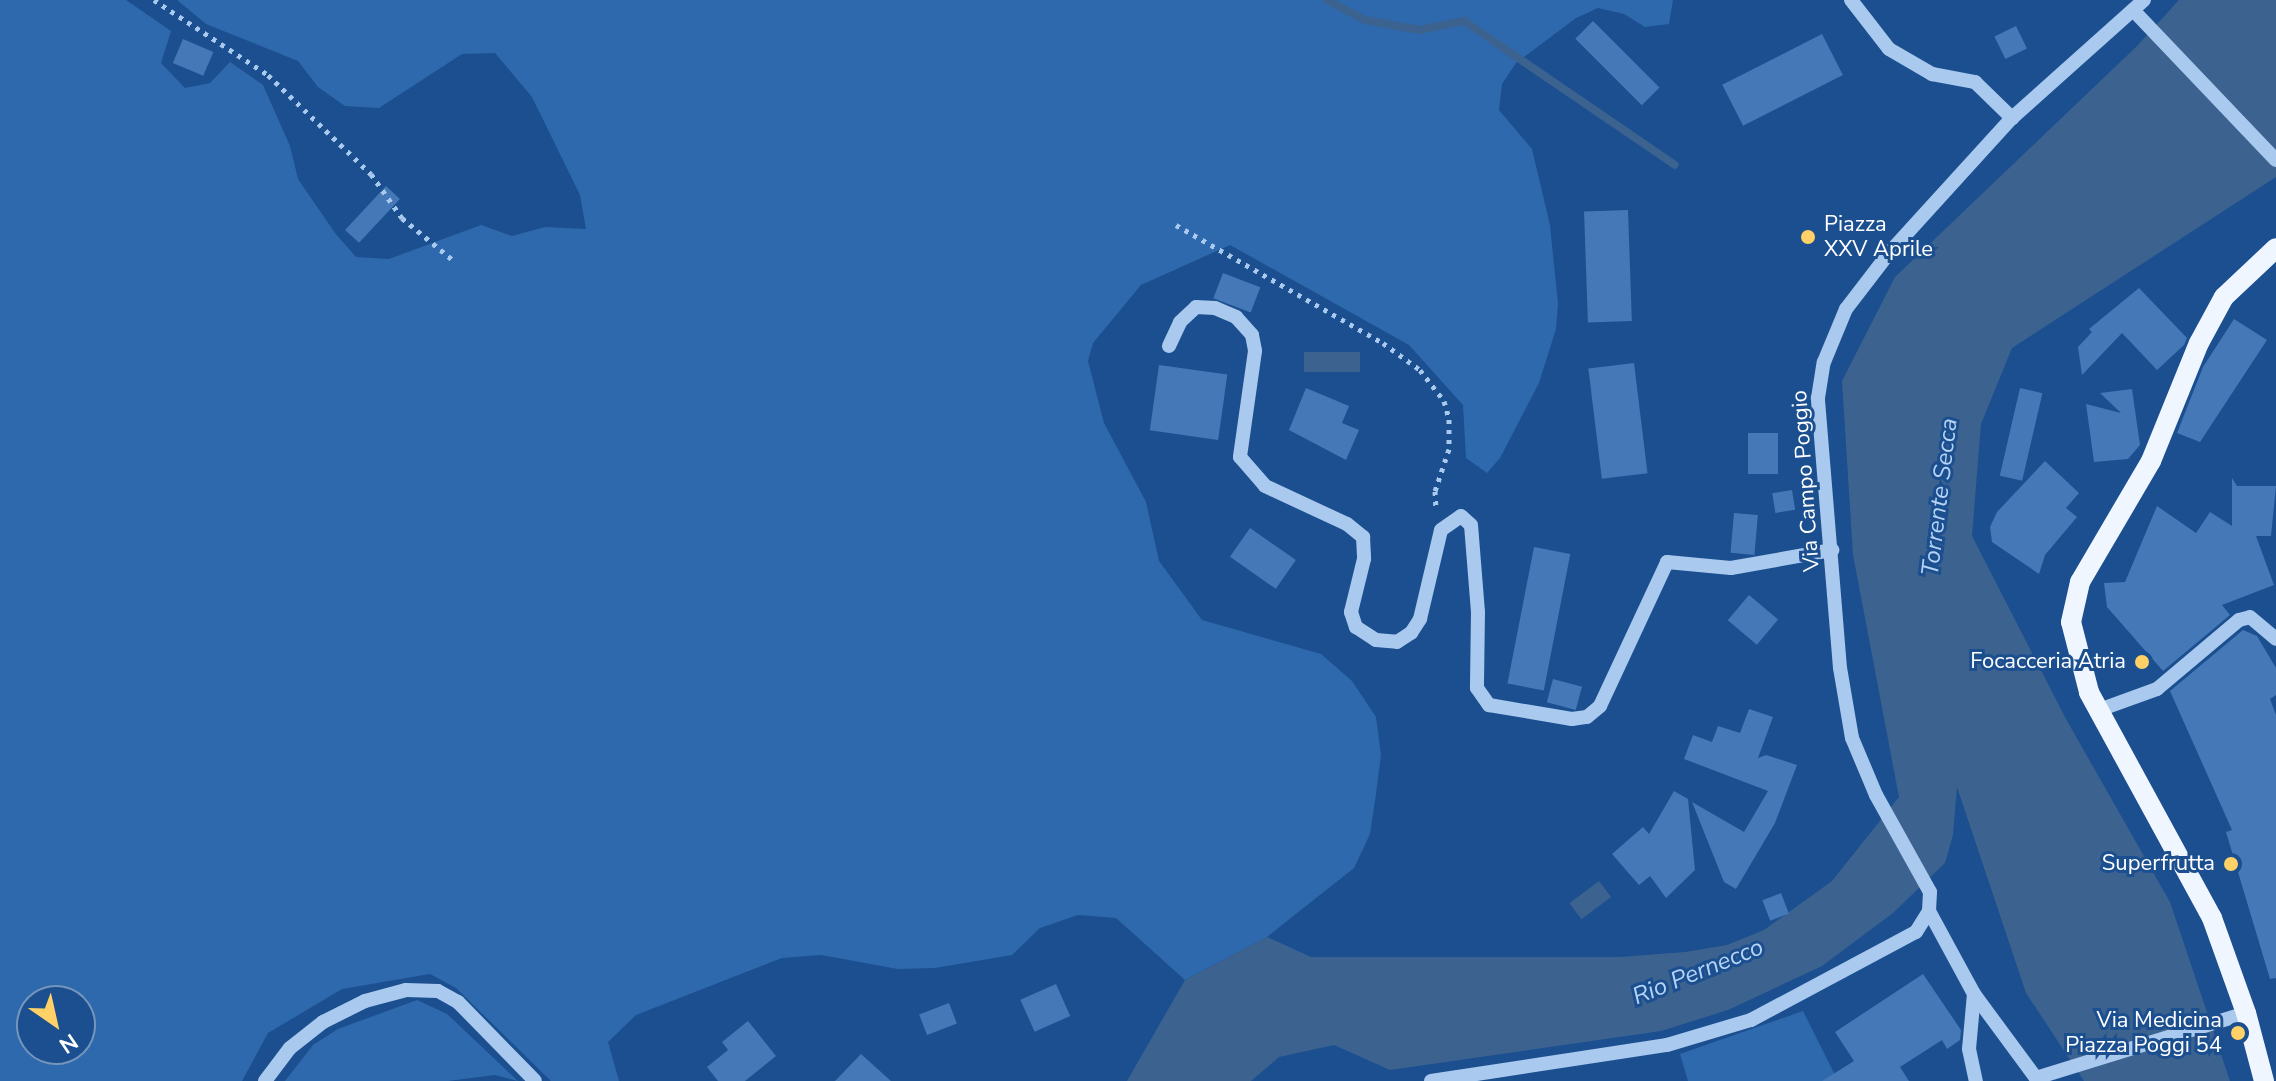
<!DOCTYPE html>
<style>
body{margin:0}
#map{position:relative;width:2276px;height:1081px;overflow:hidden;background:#1b4f8f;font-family:"Nunito Sans",sans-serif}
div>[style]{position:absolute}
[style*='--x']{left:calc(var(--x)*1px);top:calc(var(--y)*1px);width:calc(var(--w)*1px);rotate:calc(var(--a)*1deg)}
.green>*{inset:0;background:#2e69ad}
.water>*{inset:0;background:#3c6290;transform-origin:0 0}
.stream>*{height:8px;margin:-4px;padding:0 4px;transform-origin:4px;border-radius:4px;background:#3c6290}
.building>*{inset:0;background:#4478b7;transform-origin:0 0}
.path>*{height:5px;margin-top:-2.5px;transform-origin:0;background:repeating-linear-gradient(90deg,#a9c9ee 0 4px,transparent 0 10px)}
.minor>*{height:14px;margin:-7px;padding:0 7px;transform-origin:7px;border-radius:7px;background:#a9c9ee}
.major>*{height:20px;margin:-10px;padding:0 10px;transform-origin:10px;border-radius:10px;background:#f0f6ff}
.dots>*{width:22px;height:22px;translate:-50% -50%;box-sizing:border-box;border:4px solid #1b4f8f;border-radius:50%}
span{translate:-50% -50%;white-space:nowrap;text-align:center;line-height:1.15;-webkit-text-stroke:6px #1b4f8f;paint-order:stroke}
.poi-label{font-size:22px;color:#fff}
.left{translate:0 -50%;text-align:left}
.right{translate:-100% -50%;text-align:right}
.street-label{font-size:22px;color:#fff}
.water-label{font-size:24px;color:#b5d3f5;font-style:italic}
.north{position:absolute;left:16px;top:985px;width:80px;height:80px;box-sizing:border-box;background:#1b4f8f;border:2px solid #7695bc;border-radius:50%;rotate:146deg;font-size:22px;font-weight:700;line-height:32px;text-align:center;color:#fff}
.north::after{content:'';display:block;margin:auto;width:28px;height:36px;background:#ffd166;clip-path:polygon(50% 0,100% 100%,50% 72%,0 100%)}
</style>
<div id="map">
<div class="green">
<div style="clip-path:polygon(evenodd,0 0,126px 0,171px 31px,161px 63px,185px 88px,210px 83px,230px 62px,263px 85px,290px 146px,298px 179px,335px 233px,356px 257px,389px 259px,481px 225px,512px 236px,545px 227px,586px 229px,580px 195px,532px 97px,495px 53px,462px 54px,379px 108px,345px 106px,318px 87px,298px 61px,206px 24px,177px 0,1673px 0,1669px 24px,1645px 27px,1624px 14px,1598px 8px,1576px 18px,1516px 63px,1502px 84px,1499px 110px,1532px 149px,1550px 225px,1558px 304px,1556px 329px,1539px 383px,1500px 458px,1487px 473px,1466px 458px,1463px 405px,1409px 345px,1230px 245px,1141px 285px,1093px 343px,1088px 361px,1104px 423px,1146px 502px,1159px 561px,1202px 620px,1321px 654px,1352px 681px,1376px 717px,1381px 755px,1376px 794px,1370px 834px,1354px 868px,1267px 937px,1185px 980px,1116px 918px,1078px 915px,1040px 928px,1012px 955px,935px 968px,898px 969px,821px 955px,782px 958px,636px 1015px,608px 1042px,619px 1081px,551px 1081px,456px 988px,430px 974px,342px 989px,268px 1033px,242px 1081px,0 1081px,0 0,32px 1001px,80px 1001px,80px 1049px,32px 1049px,32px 1001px)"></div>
<div style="clip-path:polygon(417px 1000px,447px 1014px,518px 1081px,495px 1075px,448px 1081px,285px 1081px,313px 1045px,338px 1029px)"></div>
<div style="clip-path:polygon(1803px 1011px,1838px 1081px,1688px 1081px,1680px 1054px)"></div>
</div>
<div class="water">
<div style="clip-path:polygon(2179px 0,2276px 0,2276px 177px,2012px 348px,1981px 424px,1972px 536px,2066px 719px,2170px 902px,2230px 1081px,2084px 1081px,2026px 993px,1957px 787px,1953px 835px,1945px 863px,1893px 913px,1822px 966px,1728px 1010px,1661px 1031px,1390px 1070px,1334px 1045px,1279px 1057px,1251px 1081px,1127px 1081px,1185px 980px,1267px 937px,1311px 957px,1620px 957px,1685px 952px,1727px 945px,1764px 930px,1832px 881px,1899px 797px,1853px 555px,1842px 381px,1895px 277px,2137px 46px)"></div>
<div style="left:1360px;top:352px;width:20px;height:56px;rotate:90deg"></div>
<div style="left:1599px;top:881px;width:20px;height:37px;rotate:53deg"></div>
</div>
<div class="stream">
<div style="--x:1327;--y:0;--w:43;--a:27.8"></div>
<div style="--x:1365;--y:20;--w:55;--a:10.5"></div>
<div style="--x:1419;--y:30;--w:46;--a:-11.3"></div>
<div style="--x:1464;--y:21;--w:255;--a:34.3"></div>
</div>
<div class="building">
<div style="left:1593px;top:21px;width:94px;height:25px;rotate:45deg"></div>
<div style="left:2016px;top:26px;width:25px;height:24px;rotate:64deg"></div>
<div style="left:1822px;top:34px;width:46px;height:112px;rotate:63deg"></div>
<div style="left:183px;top:39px;width:33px;height:26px;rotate:23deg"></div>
<div style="left:386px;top:186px;width:19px;height:60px;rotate:43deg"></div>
<div style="left:1628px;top:210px;width:111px;height:44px;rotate:88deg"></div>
<div style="left:1223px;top:273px;width:40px;height:27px;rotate:21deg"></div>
<div style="clip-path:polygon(2139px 288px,2187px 338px,2184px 345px,2157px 370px,2122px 333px,2082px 375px,2078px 347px,2092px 332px,2089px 329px)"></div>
<div style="clip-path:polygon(2234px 319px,2267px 340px,2200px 442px,2177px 433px,2203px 367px)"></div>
<div style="left:1634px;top:363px;width:111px;height:46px;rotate:83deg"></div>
<div style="left:1159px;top:365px;width:69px;height:66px;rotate:8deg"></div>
<div style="clip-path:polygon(1306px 388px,1349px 406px,1342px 423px,1359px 430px,1346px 460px,1289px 430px)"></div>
<div style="left:2020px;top:388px;width:23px;height:90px;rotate:13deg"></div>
<div style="clip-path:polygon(2132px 389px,2140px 445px,2128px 459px,2094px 462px,2086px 404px,2121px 413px,2100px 393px)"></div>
<div style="left:1748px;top:433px;width:30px;height:41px"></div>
<div style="clip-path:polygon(2045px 461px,2079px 493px,2066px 508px,2077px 517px,2045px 555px,2039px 574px,1992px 542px,1990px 527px,1997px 512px)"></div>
<div style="clip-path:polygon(2232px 478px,2237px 486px,2276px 486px,2271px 536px,2256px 536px,2274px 585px,2222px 605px,2230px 615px,2163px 671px,2107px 607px,2104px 583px,2125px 582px,2157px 506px,2196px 533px,2210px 512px,2232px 526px)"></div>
<div style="left:1792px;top:490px;width:20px;height:20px;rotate:81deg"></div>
<div style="left:1734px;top:513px;width:24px;height:40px;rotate:5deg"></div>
<div style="left:1250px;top:528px;width:56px;height:35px;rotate:35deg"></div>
<div style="left:1534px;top:547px;width:37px;height:139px;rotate:11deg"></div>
<div style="left:1749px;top:595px;width:38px;height:33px;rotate:40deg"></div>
<div style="clip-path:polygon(2243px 630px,2257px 636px,2276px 668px,2276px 695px,2270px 699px,2276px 715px,2276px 978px,2270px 979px,2226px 832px,2232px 830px,2170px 691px)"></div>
<div style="left:1553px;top:679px;width:30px;height:24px;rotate:15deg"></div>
<div style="clip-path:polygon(1749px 709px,1773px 717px,1758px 758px,1766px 755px,1797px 765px,1775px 823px,1736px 889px,1724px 882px,1692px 802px,1744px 832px,1768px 791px,1684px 759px,1693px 735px,1712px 742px,1718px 726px,1740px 733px)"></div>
<div style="clip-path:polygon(1674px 791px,1688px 799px,1695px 870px,1666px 898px,1650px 876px,1639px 885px,1612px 854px,1643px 827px,1649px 834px)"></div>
<div style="left:1781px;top:893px;width:22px;height:20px;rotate:69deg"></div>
<div style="clip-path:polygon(1923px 974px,1961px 1030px,1960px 1040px,1947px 1049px,1942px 1040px,1900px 1067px,1909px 1081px,1822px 1081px,1854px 1061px,1835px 1032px)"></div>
<div style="left:1056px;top:984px;width:35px;height:39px;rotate:66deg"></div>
<div style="left:949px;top:1003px;width:22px;height:32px;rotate:69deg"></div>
<div style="clip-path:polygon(748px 1021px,776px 1056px,745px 1081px,718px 1081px,707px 1067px,728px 1050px,722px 1042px)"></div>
<div style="clip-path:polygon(861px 1054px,891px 1081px,835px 1081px)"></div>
</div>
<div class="path">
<div style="--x:154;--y:0;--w:136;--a:33.3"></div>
<div style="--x:268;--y:75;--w:143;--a:43.9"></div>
<div style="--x:371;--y:174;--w:54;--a:54.8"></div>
<div style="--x:402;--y:218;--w:67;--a:39.6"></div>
<div style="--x:1176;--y:225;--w:238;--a:29.7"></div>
<div style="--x:1383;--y:343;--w:46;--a:36.1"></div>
<div style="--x:1420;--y:370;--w:39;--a:52"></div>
<div style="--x:1444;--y:401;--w:19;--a:74"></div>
<div style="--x:1449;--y:419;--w:30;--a:90"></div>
<div style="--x:1449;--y:449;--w:44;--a:108.4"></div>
<div style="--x:1435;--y:491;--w:18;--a:87"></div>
</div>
<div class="minor">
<div style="--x:1851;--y:0;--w:62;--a:52.2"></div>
<div style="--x:1889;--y:49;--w:50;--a:30.2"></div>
<div style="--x:1932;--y:74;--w:44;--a:10.5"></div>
<div style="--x:1975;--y:82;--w:52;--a:44.2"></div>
<div style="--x:2133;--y:10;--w:207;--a:46.4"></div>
<div style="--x:1169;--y:346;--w:26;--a:-65"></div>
<div style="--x:1180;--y:322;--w:22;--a:-43"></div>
<div style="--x:1196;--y:307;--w:19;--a:3"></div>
<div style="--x:1215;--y:308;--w:23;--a:23"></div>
<div style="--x:1236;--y:317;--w:24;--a:48"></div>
<div style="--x:1252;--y:335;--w:16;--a:79"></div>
<div style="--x:1255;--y:351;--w:107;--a:98.1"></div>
<div style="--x:1240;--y:457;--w:38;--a:49"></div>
<div style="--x:1265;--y:486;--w:90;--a:24.9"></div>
<div style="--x:1347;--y:524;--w:21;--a:39"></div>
<div style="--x:1363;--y:537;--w:22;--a:87"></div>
<div style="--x:1364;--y:559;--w:55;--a:103.8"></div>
<div style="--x:1351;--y:612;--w:16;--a:72"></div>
<div style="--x:1356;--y:627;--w:24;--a:33"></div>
<div style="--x:1376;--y:640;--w:21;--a:5"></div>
<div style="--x:1397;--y:642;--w:17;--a:-33"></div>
<div style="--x:1411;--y:633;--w:17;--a:-57"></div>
<div style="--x:1420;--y:619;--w:91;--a:-76.7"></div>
<div style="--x:1441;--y:530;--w:24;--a:-35"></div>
<div style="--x:1461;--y:516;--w:13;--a:42"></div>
<div style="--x:1471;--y:525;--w:87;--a:85.4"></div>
<div style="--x:1478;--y:612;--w:76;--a:90.8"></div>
<div style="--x:1477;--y:688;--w:21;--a:55"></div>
<div style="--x:1489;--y:705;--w:84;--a:9.6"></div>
<div style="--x:1572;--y:719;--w:15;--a:-8"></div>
<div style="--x:1587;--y:717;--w:17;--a:-40"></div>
<div style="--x:1600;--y:706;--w:159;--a:-65"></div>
<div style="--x:1667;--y:562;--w:64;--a:5.4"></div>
<div style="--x:1731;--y:568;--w:103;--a:-10.1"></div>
<div style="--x:2099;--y:710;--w:62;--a:-19.9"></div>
<div style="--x:2157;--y:689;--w:107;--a:-40.1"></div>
<div style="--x:2239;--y:620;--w:11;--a:-15"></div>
<div style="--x:2250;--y:617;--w:34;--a:40"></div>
<div style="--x:1929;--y:911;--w:94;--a:61.5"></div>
<div style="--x:1974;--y:994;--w:104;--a:53.6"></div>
<div style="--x:2036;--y:1078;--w:220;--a:-17.2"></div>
<div style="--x:1974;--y:994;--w:55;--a:95.2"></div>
<div style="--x:1969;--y:1049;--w:33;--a:78"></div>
<div style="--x:265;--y:1081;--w:41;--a:-52.9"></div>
<div style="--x:290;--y:1048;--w:42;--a:-38.2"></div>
<div style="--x:323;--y:1022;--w:47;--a:-26.6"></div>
<div style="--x:365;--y:1001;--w:42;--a:-15"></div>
<div style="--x:406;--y:990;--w:32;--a:2"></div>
<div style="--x:438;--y:991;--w:23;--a:29"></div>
<div style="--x:458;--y:1002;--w:110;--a:45.7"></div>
<div style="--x:1431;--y:1081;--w:239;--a:-8.7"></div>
<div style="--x:1667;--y:1045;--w:88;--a:-16.6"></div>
<div style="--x:1751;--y:1020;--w:187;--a:-28.1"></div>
<div style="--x:1916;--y:932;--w:25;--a:-58"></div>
<div style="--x:1929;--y:911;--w:19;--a:-87"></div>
<div style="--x:1930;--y:892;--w:111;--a:-119.1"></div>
<div style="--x:1876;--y:795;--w:62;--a:-112.8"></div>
<div style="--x:1852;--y:738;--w:71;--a:-99.7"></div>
<div style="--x:1840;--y:668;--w:271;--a:-94.7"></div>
<div style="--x:1818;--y:398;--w:36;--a:-81"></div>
<div style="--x:1824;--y:362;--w:57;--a:-67.5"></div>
<div style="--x:1846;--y:309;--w:71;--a:-52.5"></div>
<div style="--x:1889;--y:253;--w:183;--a:-47.7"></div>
<div style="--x:2012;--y:118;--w:177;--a:-41.8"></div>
</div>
<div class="major">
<div style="--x:2264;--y:1081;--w:70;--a:-104.8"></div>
<div style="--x:2246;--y:1013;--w:101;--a:-109.7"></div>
<div style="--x:2212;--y:918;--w:257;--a:-118.6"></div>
<div style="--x:2089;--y:692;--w:72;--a:-104.4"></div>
<div style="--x:2071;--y:622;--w:41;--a:-77.3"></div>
<div style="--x:2080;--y:582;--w:140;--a:-59.6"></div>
<div style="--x:2151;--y:461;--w:127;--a:-67.9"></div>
<div style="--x:2199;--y:343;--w:52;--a:-61.5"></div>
<div style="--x:2224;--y:297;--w:71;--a:-43.3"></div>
</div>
<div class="dots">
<div style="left:1808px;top:237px;background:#ffd166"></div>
<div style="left:2142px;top:662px;background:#ffd166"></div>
<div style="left:2231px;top:864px;background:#ffd166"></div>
<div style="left:2238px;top:1033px;background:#ffd166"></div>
</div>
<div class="poi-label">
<span class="left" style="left:1824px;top:237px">Piazza<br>XXV Aprile</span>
<span class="right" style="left:2126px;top:662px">Focacceria Atria</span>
<span class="right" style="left:2215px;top:864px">Superfrutta</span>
<span class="right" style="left:2222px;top:1033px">Via Medicina<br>Piazza Poggi 54</span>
</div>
<div class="street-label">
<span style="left:1806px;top:481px;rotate:-94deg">Via Campo Poggio</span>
</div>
<div class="water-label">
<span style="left:1940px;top:497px;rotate:-83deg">Torrente Secca</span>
<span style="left:1698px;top:972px;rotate:-22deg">Rio Pernecco</span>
</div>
<div class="north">N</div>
</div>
